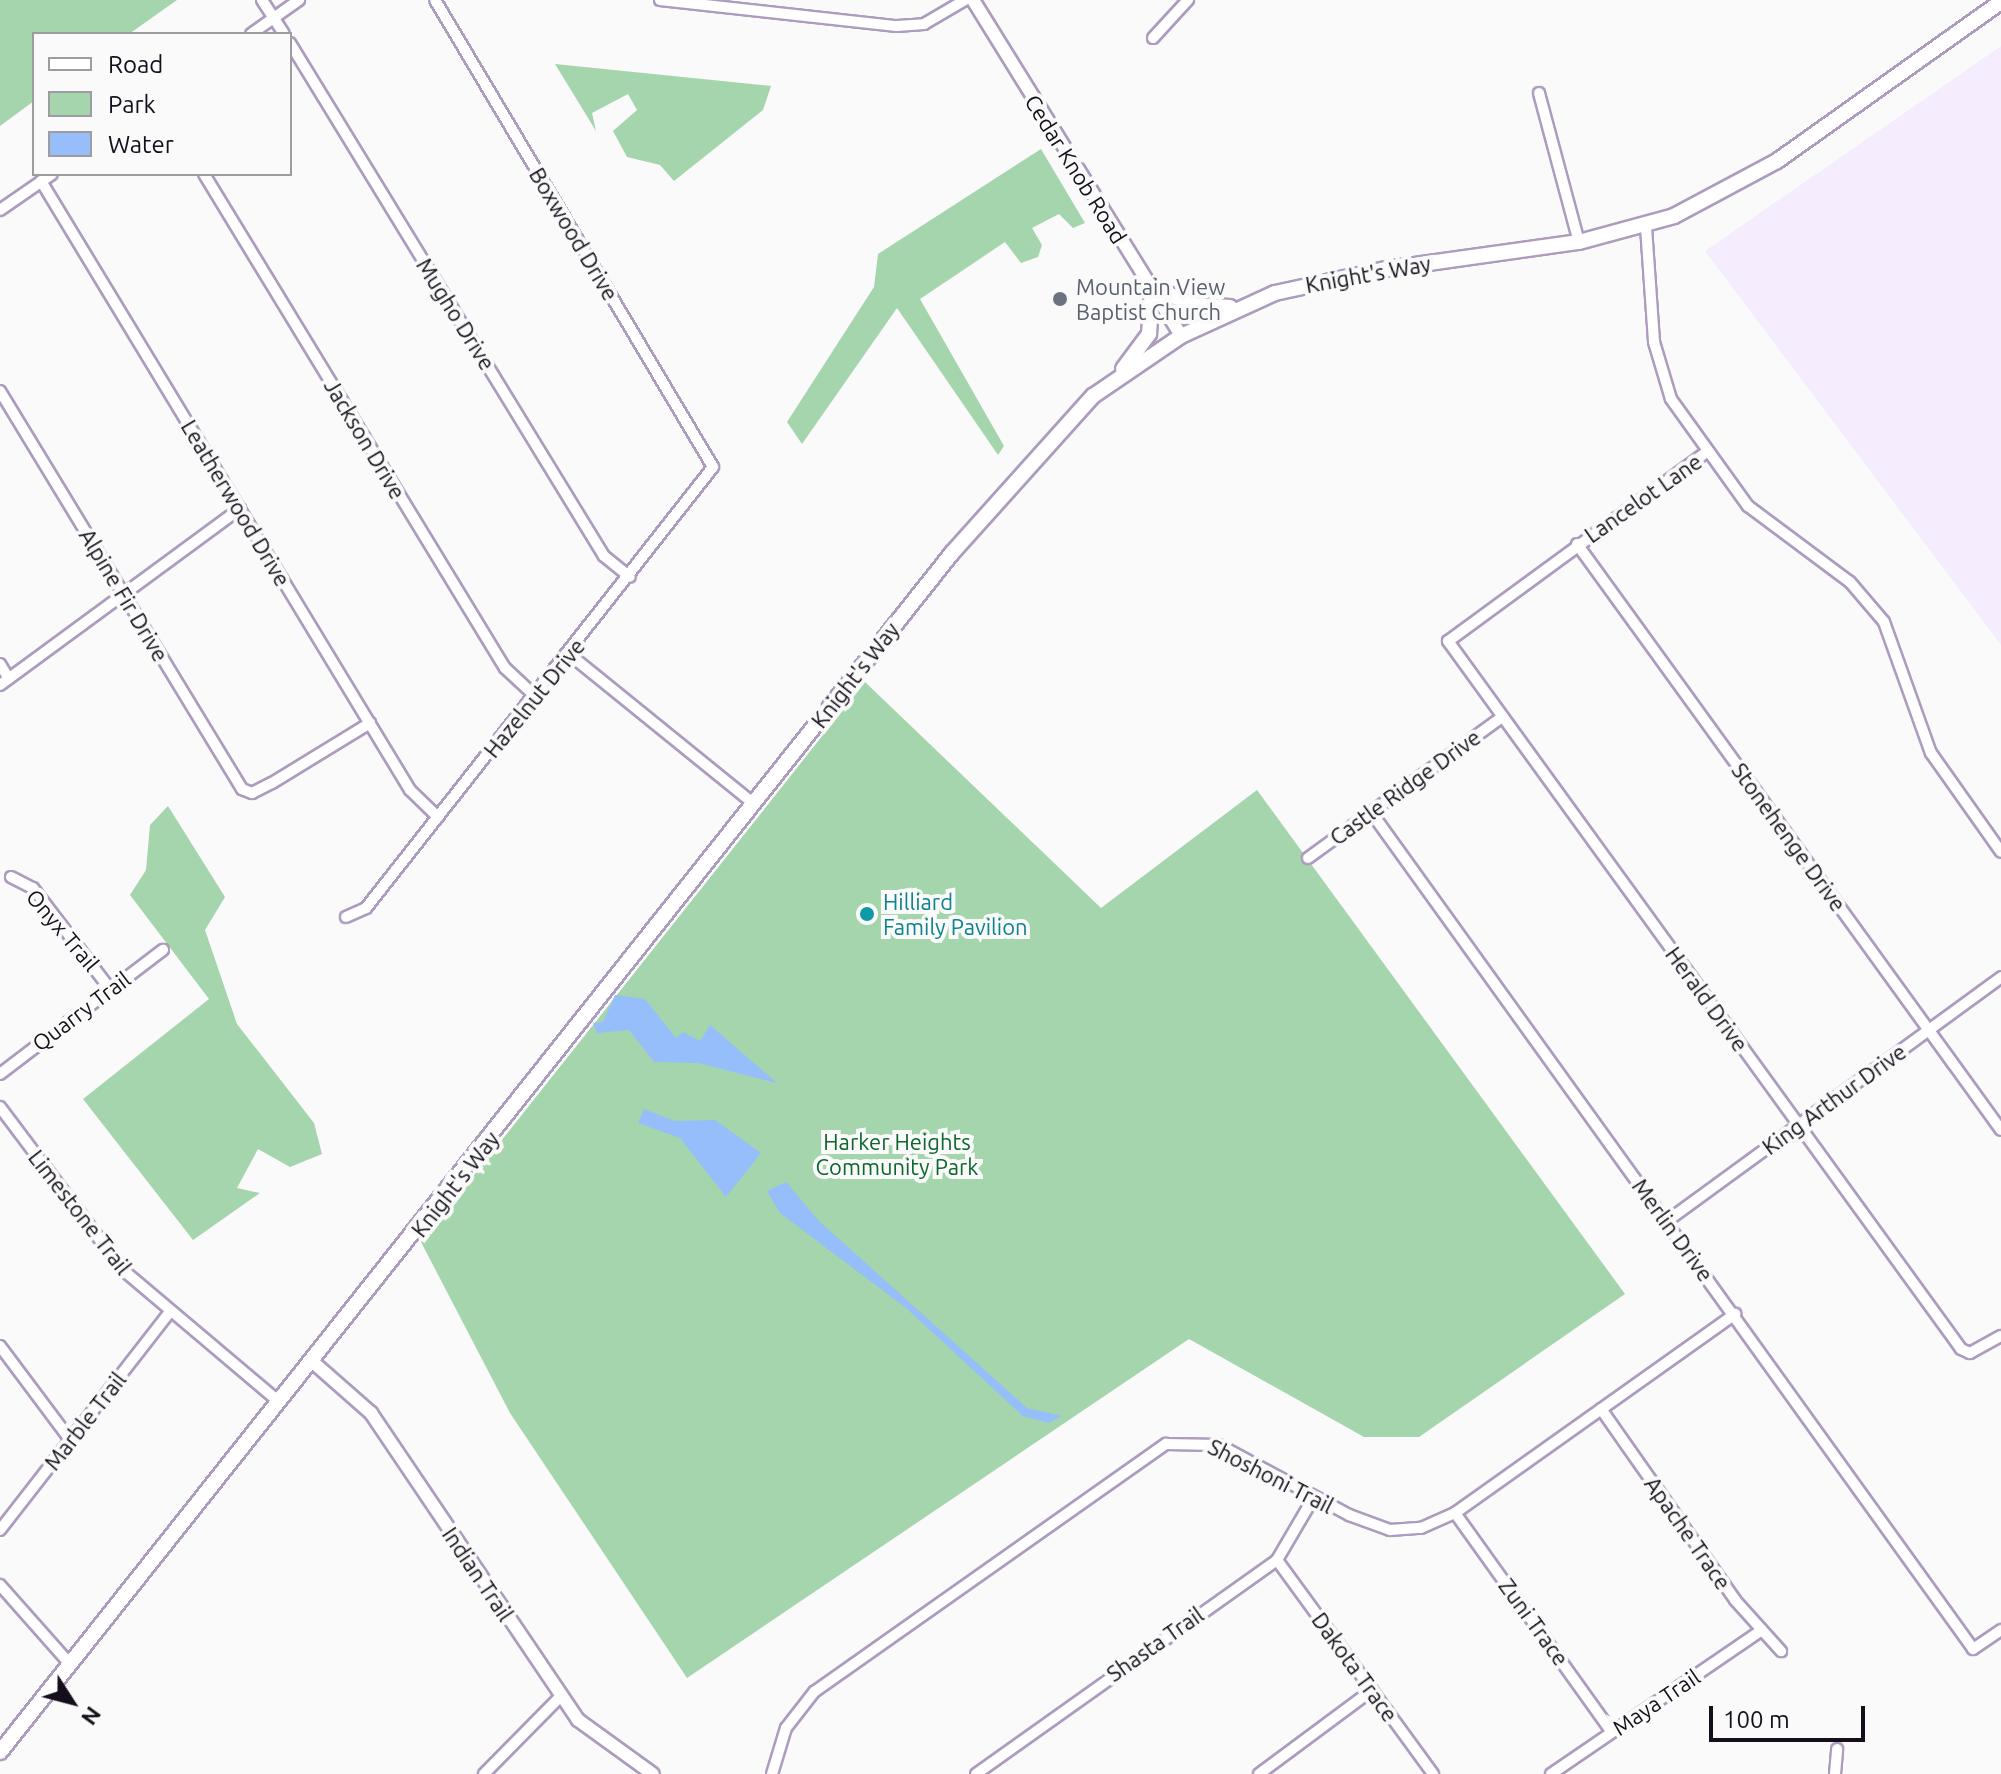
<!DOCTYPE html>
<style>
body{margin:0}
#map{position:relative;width:2001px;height:1774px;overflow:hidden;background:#fafafa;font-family:Ubuntu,sans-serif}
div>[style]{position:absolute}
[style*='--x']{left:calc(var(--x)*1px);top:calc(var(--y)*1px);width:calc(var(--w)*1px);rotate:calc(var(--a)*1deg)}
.built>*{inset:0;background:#f5edfe}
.green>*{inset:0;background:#a5d5ac}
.water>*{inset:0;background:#95befa}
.roads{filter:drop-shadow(2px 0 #ac9cbd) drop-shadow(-2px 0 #ac9cbd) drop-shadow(0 2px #ac9cbd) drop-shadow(0 -2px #ac9cbd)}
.minor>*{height:10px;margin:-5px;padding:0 5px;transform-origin:5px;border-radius:5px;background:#fff}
.tertiary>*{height:12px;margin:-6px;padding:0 6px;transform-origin:6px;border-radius:6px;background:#fff}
.secondary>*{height:14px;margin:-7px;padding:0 7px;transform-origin:7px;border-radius:7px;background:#fff}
.dots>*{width:22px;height:22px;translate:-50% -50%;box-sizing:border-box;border:4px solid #fafafa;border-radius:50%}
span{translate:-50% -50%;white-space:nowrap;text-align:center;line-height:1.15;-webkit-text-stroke:8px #fafafa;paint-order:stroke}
.street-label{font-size:22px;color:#140f1a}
.worship-label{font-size:22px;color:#5b616d}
.left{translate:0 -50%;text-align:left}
.culture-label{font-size:22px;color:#0d838f}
.park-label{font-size:22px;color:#0d662b}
.legend{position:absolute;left:32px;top:32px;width:260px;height:144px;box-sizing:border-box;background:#fafafa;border:2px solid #9e9ca0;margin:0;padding:10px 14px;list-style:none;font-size:24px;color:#140f1a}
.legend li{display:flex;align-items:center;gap:16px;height:40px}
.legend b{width:40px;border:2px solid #9e9ca0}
.north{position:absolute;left:32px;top:1662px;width:80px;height:80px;-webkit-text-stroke:6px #fafafa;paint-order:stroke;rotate:126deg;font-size:22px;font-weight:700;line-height:32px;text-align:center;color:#140f1a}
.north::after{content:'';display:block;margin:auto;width:28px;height:36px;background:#140f1a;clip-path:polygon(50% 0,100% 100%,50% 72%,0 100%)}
.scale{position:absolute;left:1709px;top:1706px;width:156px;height:36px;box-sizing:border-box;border:4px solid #140f1a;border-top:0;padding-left:10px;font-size:24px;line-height:28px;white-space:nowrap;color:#140f1a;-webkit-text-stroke:6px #fafafa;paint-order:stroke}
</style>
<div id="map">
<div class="built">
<div style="clip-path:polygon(2001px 46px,2001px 645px,1705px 251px)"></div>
</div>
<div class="green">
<div style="clip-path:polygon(0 0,177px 0,129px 34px,34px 34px,34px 101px,0 126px)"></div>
<div style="clip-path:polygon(555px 64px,771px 86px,763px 110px,674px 181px,660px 165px,627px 157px,613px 131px,637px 110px,628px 94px,592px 113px,596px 131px)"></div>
<div style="clip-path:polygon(1041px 149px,1085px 223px,1073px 228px,1059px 214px,1032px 228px,1042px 245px,1038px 257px,1021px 263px,1005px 242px,920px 299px,1004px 446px,998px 455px,897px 308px,802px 444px,787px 422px,874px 287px,878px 254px)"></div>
<div style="clip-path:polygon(865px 682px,1101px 908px,1257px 790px,1625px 1294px,1419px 1437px,1364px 1437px,1189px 1339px,687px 1678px,510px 1413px,421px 1242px)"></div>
<div style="clip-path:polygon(168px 806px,225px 897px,205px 930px,237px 1024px,314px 1123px,322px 1154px,290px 1167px,258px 1149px,237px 1188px,260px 1193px,193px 1240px,83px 1099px,209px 999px,130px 895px,146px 870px,150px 825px)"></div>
</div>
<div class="water">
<div style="clip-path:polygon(615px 995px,645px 999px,676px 1038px,683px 1032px,700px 1041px,710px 1025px,777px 1083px,698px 1063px,654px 1062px,629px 1030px,597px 1033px,593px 1023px,603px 1022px)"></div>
<div style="clip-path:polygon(644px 1109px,675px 1121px,715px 1120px,761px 1153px,726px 1197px,680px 1138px,638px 1123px)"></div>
<div style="clip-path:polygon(786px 1182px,819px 1221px,1027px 1408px,1062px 1416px,1049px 1423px,1023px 1416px,906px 1308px,780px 1213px,767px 1191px)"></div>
</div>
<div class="roads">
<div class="minor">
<div style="--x:262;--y:0;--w:40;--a:57.1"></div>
<div style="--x:660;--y:0;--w:238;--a:6.3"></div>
<div style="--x:897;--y:26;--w:27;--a:-4"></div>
<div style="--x:924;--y:24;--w:48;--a:-30.3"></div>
<div style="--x:251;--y:34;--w:59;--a:-35.3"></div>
<div style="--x:1153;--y:38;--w:52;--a:-47.4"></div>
<div style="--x:290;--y:43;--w:601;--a:58.53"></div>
<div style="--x:604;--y:556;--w:33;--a:39"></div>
<div style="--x:1539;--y:93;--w:154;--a:75"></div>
<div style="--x:204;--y:174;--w:578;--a:58.65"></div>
<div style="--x:505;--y:668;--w:41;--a:43"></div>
<div style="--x:41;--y:181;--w:712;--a:58.79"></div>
<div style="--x:410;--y:790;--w:39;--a:44"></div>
<div style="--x:0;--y:210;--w:63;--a:-34.7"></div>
<div style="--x:1646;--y:227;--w:115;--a:86"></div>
<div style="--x:1654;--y:342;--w:59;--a:73.4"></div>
<div style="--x:1671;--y:399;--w:132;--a:54.3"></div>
<div style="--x:1748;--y:506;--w:127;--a:36.7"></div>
<div style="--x:1850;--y:582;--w:52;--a:49.6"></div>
<div style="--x:1884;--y:622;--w:139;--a:70.3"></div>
<div style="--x:1931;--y:753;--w:121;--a:54.7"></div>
<div style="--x:0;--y:391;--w:466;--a:58.7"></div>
<div style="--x:242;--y:789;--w:11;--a:22"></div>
<div style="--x:252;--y:793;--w:22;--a:-27"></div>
<div style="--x:272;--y:783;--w:115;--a:-31.5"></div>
<div style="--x:1708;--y:451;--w:322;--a:143.8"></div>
<div style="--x:1448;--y:641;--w:874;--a:54.07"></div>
<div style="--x:1961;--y:1349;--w:10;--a:24"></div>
<div style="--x:1970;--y:1353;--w:35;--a:-29"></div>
<div style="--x:1577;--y:544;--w:723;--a:54.11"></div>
<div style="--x:569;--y:654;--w:237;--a:39"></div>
<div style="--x:0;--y:664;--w:17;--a:59"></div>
<div style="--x:0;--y:685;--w:298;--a:-36.3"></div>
<div style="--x:1371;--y:812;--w:1031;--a:54.27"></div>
<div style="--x:1973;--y:1649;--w:34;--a:-34"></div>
<div style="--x:1308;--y:858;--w:240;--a:-36"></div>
<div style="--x:11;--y:877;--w:25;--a:27"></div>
<div style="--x:33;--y:888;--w:127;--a:52.7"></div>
<div style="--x:346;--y:917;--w:22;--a:-24"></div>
<div style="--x:366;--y:908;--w:561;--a:-51.8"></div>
<div style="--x:713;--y:467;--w:543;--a:-120.76"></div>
<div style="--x:0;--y:1074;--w:205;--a:-37.3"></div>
<div style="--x:0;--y:1107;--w:204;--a:53"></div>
<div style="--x:123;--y:1270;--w:204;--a:40.2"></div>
<div style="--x:1667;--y:1221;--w:414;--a:-36.1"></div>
<div style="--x:0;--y:1346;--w:119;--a:53.2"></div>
<div style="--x:1601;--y:1409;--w:233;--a:54.9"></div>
<div style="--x:1735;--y:1600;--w:69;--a:48"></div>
<div style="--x:1455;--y:1513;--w:269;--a:54.4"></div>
<div style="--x:0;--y:1530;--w:276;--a:-52.1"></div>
<div style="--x:1277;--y:1560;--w:265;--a:53.9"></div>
<div style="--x:0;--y:1585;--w:106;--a:48.5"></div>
<div style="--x:484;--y:1774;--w:108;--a:-45.4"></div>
<div style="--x:772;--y:1774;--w:48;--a:-73.1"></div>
<div style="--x:786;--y:1728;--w:46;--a:-52.1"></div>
<div style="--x:814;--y:1692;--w:431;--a:-35.2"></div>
<div style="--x:1166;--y:1444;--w:53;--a:1.1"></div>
<div style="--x:1219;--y:1445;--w:148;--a:28.3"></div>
<div style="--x:1349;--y:1515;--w:44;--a:20.1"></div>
<div style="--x:1390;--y:1530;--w:31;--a:-4"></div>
<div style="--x:1421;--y:1528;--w:37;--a:-24"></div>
<div style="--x:1455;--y:1513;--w:344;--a:-35.4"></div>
<div style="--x:976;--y:1774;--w:369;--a:-35.4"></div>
<div style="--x:1277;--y:1560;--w:73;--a:-59.6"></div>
<div style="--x:1259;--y:1774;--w:141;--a:-36.6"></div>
<div style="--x:1551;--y:1774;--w:255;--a:-34.3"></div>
<div style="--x:1835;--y:1774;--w:25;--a:-85"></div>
</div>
<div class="tertiary">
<div style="--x:973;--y:0;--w:395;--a:58.2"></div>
<div style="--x:314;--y:1363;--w:76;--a:41.3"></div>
<div style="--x:371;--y:1413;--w:370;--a:56"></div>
<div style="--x:578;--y:1720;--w:92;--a:35.8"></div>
</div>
<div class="secondary">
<div style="--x:1149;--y:286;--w:49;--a:22.9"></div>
<div style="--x:1194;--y:305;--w:36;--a:3"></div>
<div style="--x:1123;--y:369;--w:44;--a:-53.4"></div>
<div style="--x:1149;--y:334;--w:43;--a:-86"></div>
<div style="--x:0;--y:1752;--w:1531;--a:-51.55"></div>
<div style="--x:952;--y:553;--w:211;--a:-48.1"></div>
<div style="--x:1093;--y:396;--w:107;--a:-34.3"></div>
<div style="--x:1181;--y:336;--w:103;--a:-24.6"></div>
<div style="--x:1275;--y:293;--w:114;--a:-12.2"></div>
<div style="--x:1386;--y:269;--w:195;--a:-8"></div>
<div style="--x:1579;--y:242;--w:98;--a:-15.3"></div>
<div style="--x:1674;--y:216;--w:117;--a:-28.1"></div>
<div style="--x:1777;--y:161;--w:275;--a:-35.4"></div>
</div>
</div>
<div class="dots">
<div style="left:1060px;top:299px;background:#6b7280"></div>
<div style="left:867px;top:914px;background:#0f9aa8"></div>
</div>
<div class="street-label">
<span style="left:1076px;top:169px;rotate:58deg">Cedar Knob Road</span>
<span style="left:574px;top:234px;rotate:59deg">Boxwood Drive</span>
<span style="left:1368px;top:274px;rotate:-10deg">Knight's Way</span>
<span style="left:456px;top:314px;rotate:58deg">Mugho Drive</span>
<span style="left:365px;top:439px;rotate:59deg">Jackson Drive</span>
<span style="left:1643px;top:498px;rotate:-35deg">Lancelot Lane</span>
<span style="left:236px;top:503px;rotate:59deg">Leatherwood Drive</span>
<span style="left:124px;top:595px;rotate:59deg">Alpine Fir Drive</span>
<span style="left:855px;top:675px;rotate:-52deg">Knight's Way</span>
<span style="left:534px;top:698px;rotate:-51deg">Hazelnut Drive</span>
<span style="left:1405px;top:787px;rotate:-36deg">Castle Ridge Drive</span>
<span style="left:1789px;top:837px;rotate:54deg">Stonehenge Drive</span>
<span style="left:63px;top:930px;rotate:50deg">Onyx Trail</span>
<span style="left:1707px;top:999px;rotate:54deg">Herald Drive</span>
<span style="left:81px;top:1011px;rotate:-37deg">Quarry Trail</span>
<span style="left:1834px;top:1099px;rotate:-36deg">King Arthur Drive</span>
<span style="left:455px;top:1184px;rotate:-52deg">Knight's Way</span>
<span style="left:80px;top:1212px;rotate:52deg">Limestone Trail</span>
<span style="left:1673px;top:1230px;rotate:54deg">Merlin Drive</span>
<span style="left:85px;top:1421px;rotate:-52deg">Marble Trail</span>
<span style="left:1271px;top:1476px;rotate:27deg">Shoshoni Trail</span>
<span style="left:1688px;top:1533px;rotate:55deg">Apache Trace</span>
<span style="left:478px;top:1574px;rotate:56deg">Indian Trail</span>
<span style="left:1534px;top:1622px;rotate:54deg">Zuni Trace</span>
<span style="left:1155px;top:1644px;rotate:-35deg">Shasta Trail</span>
<span style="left:1355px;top:1667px;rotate:54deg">Dakota Trace</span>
<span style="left:1656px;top:1702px;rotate:-34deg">Maya Trail</span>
</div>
<div class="worship-label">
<span class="left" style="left:1076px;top:299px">Mountain View<br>Baptist Church</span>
</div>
<div class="culture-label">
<span class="left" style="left:883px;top:914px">Hilliard<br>Family Pavilion</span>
</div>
<div class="park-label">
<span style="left:897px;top:1154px">Harker Heights<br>Community Park</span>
</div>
<ul class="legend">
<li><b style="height:10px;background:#fff"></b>Road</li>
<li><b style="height:22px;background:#a5d5ac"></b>Park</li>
<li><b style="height:22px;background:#95befa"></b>Water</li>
</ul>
<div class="north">N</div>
<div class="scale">100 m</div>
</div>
